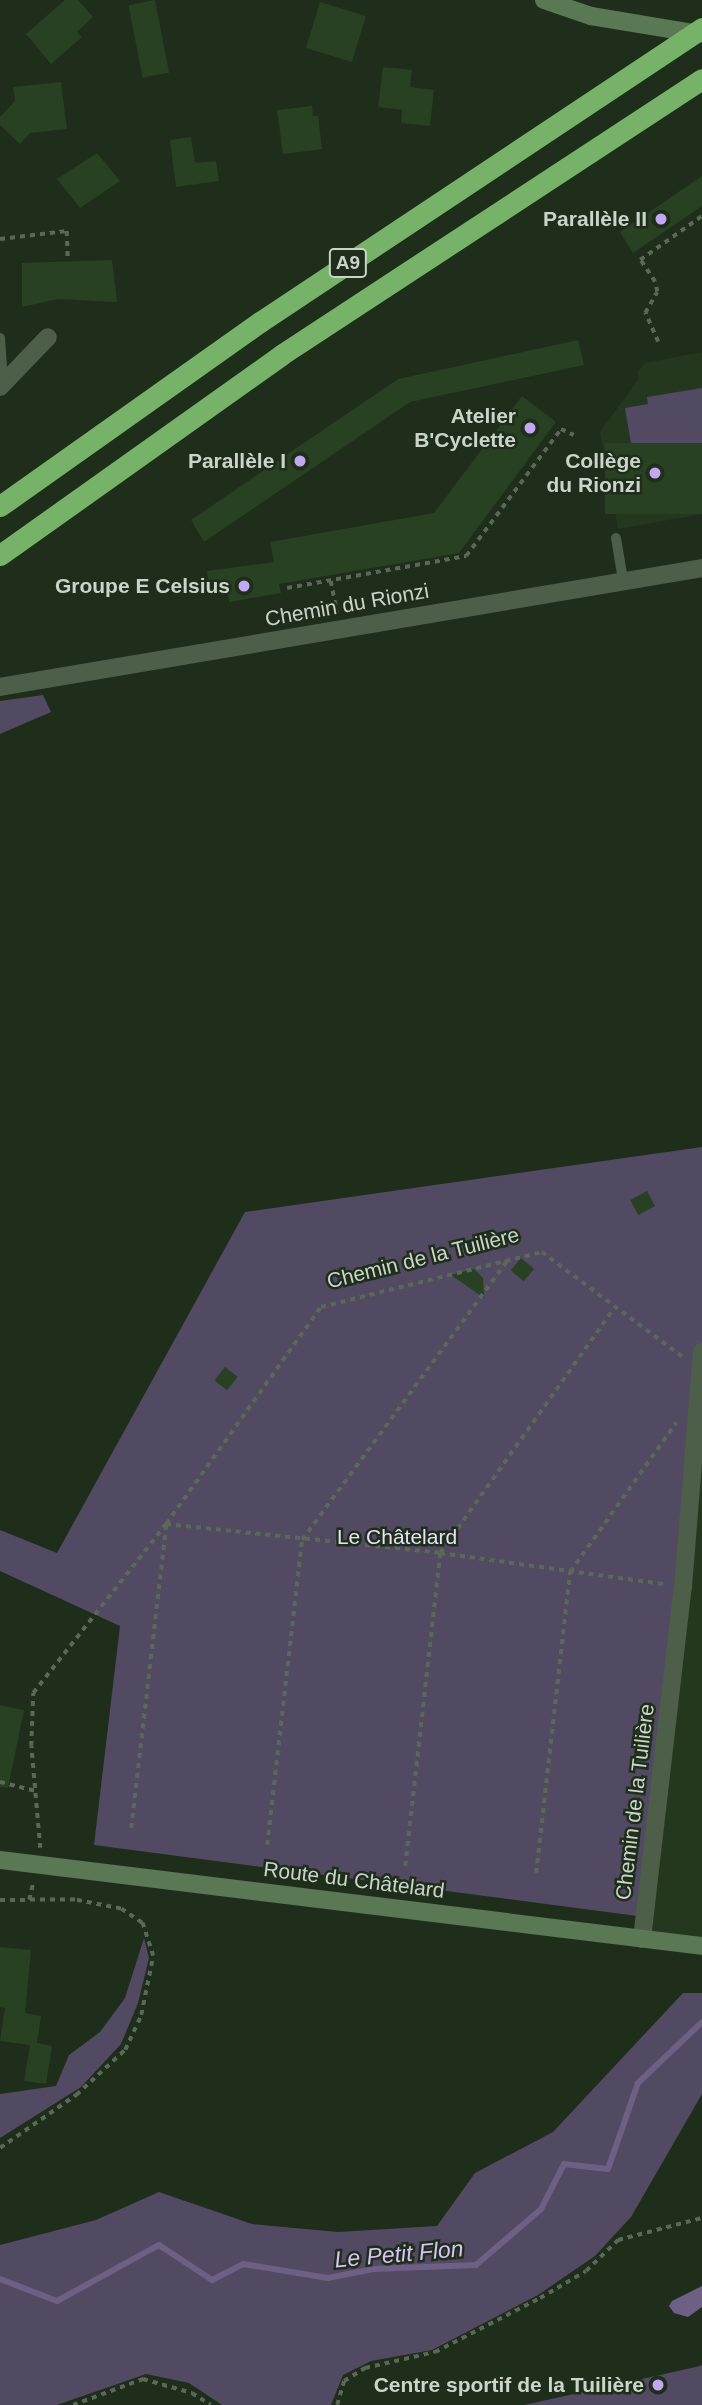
<!DOCTYPE html>
<meta charset="utf-8">
<style>
body{margin:0}
#map{position:relative;width:702px;height:2405px;overflow:hidden;background:#1e2e1b;font-family:Helvetica,sans-serif}
div>[style]{position:absolute}
[style*='--x']{left:calc(var(--x)*1px);top:calc(var(--y)*1px);width:calc(var(--w)*1px);rotate:calc(var(--a)*1deg)}
.built>*{inset:0;background:#243820}
.green>*{inset:0;background:#524962}
.water>*{inset:0;background:#6e5f85}
.stream>*{height:6px;margin:-3px;padding:0 3px;transform-origin:3px;border-radius:3px;background:#6e5f85}
.building>*{inset:0;background:#274122;transform-origin:0 0}
.path>*{height:3.5px;margin-top:-1.75px;transform-origin:0;background:repeating-linear-gradient(90deg,#5a6857 0 5px,transparent 0 10px)}
.service>*{height:10px;margin:-5px;padding:0 5px;transform-origin:5px;border-radius:5px;background:#4d5e49}
.minor>*{height:18px;margin:-9px;padding:0 9px;transform-origin:9px;border-radius:9px;background:#4d5e49}
.tertiary>*{height:18px;margin:-9px;padding:0 9px;transform-origin:9px;border-radius:9px;background:#4d5e49}
.secondary>*{height:18px;margin:-9px;padding:0 9px;transform-origin:9px;border-radius:9px;background:#597853}
.motorway>*{height:21px;margin:-10.5px;padding:0 10.5px;transform-origin:10.5px;border-radius:10.5px;background:#76b369}
.dots>*{width:19px;height:19px;translate:-50% -50%;box-sizing:border-box;border:4px solid #1e2e1b;border-radius:50%}
span{translate:-50% -50%;white-space:nowrap;text-align:center;line-height:1.15;-webkit-text-stroke:5px #1e2e1b;paint-order:stroke}
.shield-label span{padding:2px 5px;background:#1e2e1b;border:2px solid;border-radius:5px;-webkit-text-stroke-width:0}
.shield-label{font-size:19px;color:#cad4c8;font-weight:700}
.poi-label{font-size:21px;color:#cad4c8;font-weight:700}
.right{translate:-100% -50%;text-align:right}
.street-label{font-size:21px;color:#cad4c8}
.park-label{font-size:21px;color:#e8dff9}
.water-label{font-size:23px;color:#d8c5f8;font-style:italic}
</style>
<div id="map">
<div class="built">
<div style="clip-path:polygon(702px 352px,702px 514px,618px 529px,600px 432px,638px 380px,638px 371px,645px 363px)"></div>
<div style="clip-path:polygon(702px 1352px,702px 1946px,642px 1939px)"></div>
</div>
<div class="green">
<div style="clip-path:polygon(702px 388px,702px 443px,633px 455px,625px 408px,648px 404px,647px 397px)"></div>
<div style="clip-path:polygon(43px 695px,51px 712px,0 734px,0 701px)"></div>
<div style="clip-path:polygon(702px 1147px,702px 1352px,645px 1917px,94px 1845px,120px 1626px,0 1571px,0 1530px,57px 1553px,245px 1212px)"></div>
<div style="clip-path:polygon(144px 1938px,149px 1958px,138px 2003px,121px 2044px,81px 2087px,0 2138px,0 2094px,56px 2086px,69px 2055px,100px 2032px,125px 1998px)"></div>
<div style="clip-path:polygon(683px 1993px,702px 1993px,702px 2094px,631px 2217px,595px 2256px,538px 2295px,432px 2350px,371px 2361px,343px 2375px,331px 2405px,222px 2405px,189px 2383px,146px 2374px,57px 2405px,0 2405px,0 2245px,96px 2220px,159px 2192px,252px 2224px,338px 2232px,437px 2226px,475px 2173px,553px 2132px)"></div>
<div style="clip-path:polygon(702px 2365px,702px 2405px,524px 2405px,696px 2367px)"></div>
</div>
<div class="water">
<div style="clip-path:polygon(702px 2286px,702px 2307px,688px 2317px,674px 2313px,669px 2306px,672px 2301px)"></div>
</div>
<div class="stream">
<div style="--x:0;--y:2279;--w:61;--a:21.1"></div>
<div style="--x:57;--y:2301;--w:116;--a:-28.8"></div>
<div style="--x:159;--y:2245;--w:64;--a:33.4"></div>
<div style="--x:212;--y:2280;--w:35;--a:-27"></div>
<div style="--x:243;--y:2264;--w:86;--a:9.4"></div>
<div style="--x:328;--y:2278;--w:46;--a:-11.3"></div>
<div style="--x:373;--y:2269;--w:103;--a:-2.2"></div>
<div style="--x:476;--y:2265;--w:86;--a:-40.7"></div>
<div style="--x:541;--y:2209;--w:51;--a:-62.9"></div>
<div style="--x:564;--y:2164;--w:44;--a:6.5"></div>
<div style="--x:608;--y:2169;--w:91;--a:-70.8"></div>
<div style="--x:638;--y:2083;--w:88;--a:-43.6"></div>
</div>
<div class="building">
<div style="clip-path:polygon(65px 0,78px 0,93px 17px,77px 32px,82px 37px,51px 64px,26px 34px)"></div>
<div style="left:155px;top:0;width:74px;height:27px;rotate:79deg"></div>
<div style="left:320px;top:2px;width:48px;height:48px;rotate:17deg"></div>
<div style="clip-path:polygon(383px 67px,412px 70px,410px 87px,434px 90px,430px 126px,401px 123px,402px 110px,378px 107px)"></div>
<div style="clip-path:polygon(61px 82px,67px 129px,30px 133px,20px 144px,0 125px,0 117px,15px 101px,13px 87px)"></div>
<div style="clip-path:polygon(312px 106px,313px 116px,318px 116px,322px 149px,283px 154px,277px 110px)"></div>
<div style="clip-path:polygon(191px 137px,195px 163px,216px 161px,219px 181px,176px 187px,170px 140px)"></div>
<div style="clip-path:polygon(97px 153px,120px 181px,80px 208px,57px 179px)"></div>
<div style="clip-path:polygon(702px 176px,702px 206px,633px 253px,620px 232px)"></div>
<div style="clip-path:polygon(112px 260px,117px 302px,58px 299px,22px 307px,22px 263px)"></div>
<div style="clip-path:polygon(578px 340px,584px 365px,410px 402px,204px 542px,191px 520px,398px 379px)"></div>
<div style="clip-path:polygon(522px 396px,556px 422px,459px 553px,279px 584px,281px 593px,229px 602px,228px 593px,210px 596px,207px 571px,274px 562px,270px 542px,434px 513px)"></div>
<div style="left:702px;top:443px;width:71px;height:97px;rotate:90deg"></div>
<div style="left:647px;top:1191px;width:17px;height:19px;rotate:62deg"></div>
<div style="left:521px;top:1258px;width:17px;height:16px;rotate:40deg"></div>
<div style="clip-path:polygon(474px 1269px,483px 1278px,484px 1298px,451px 1275px)"></div>
<div style="left:225px;top:1367px;width:16px;height:17px;rotate:38deg"></div>
<div style="clip-path:polygon(0 1705px,24px 1710px,8px 1788px,0 1787px)"></div>
<div style="clip-path:polygon(0 1947px,31px 1950px,25px 2013px,41px 2016px,37px 2043px,52px 2046px,46px 2084px,24px 2081px,30px 2045px,0 2041px,5px 2008px,0 2007px)"></div>
</div>
<div class="path">
<div style="--x:0;--y:239;--w:67;--a:-6.8"></div>
<div style="--x:67;--y:231;--w:30;--a:88"></div>
<div style="--x:658;--y:342;--w:32;--a:-114"></div>
<div style="--x:645;--y:313;--w:24;--a:-60"></div>
<div style="--x:657;--y:292;--w:10;--a:-101"></div>
<div style="--x:655;--y:282;--w:27;--a:-124"></div>
<div style="--x:640;--y:260;--w:76;--a:-35.4"></div>
<div style="--x:331;--y:581;--w:33;--a:79"></div>
<div style="--x:287;--y:588;--w:182;--a:-10.1"></div>
<div style="--x:466;--y:556;--w:159;--a:-53.2"></div>
<div style="--x:561;--y:429;--w:14;--a:25"></div>
<div style="--x:0;--y:1782;--w:38;--a:14"></div>
<div style="--x:131;--y:1828;--w:306;--a:-83.4"></div>
<div style="--x:166;--y:1524;--w:276;--a:6"></div>
<div style="--x:440;--y:1553;--w:225;--a:7.9"></div>
<div style="--x:267;--y:1845;--w:307;--a:-83.5"></div>
<div style="--x:302;--y:1540;--w:346;--a:-53.7"></div>
<div style="--x:40;--y:1848;--w:102;--a:-95"></div>
<div style="--x:31;--y:1746;--w:53;--a:-87.8"></div>
<div style="--x:33;--y:1693;--w:215;--a:-51.8"></div>
<div style="--x:166;--y:1524;--w:267;--a:-54.5"></div>
<div style="--x:321;--y:1307;--w:228;--a:-14"></div>
<div style="--x:542;--y:1252;--w:176;--a:36.7"></div>
<div style="--x:405;--y:1866;--w:315;--a:-83.6"></div>
<div style="--x:440;--y:1553;--w:301;--a:-54.6"></div>
<div style="--x:536;--y:1873;--w:303;--a:-83.6"></div>
<div style="--x:570;--y:1572;--w:183;--a:-54.6"></div>
<div style="--x:0;--y:1900;--w:29;--a:0"></div>
<div style="--x:0;--y:2148;--w:93;--a:-34.9"></div>
<div style="--x:76;--y:2095;--w:67;--a:-42.6"></div>
<div style="--x:125;--y:2050;--w:38;--a:-65"></div>
<div style="--x:141;--y:2015;--w:60;--a:-78.5"></div>
<div style="--x:153;--y:1956;--w:35;--a:-108"></div>
<div style="--x:142;--y:1923;--w:25;--a:-146"></div>
<div style="--x:121;--y:1909;--w:47;--a:-168.9"></div>
<div style="--x:75;--y:1900;--w:46;--a:180"></div>
<div style="--x:29;--y:1900;--w:17;--a:-77"></div>
<div style="--x:73;--y:2405;--w:75;--a:-20.4"></div>
<div style="--x:143;--y:2379;--w:51;--a:15.9"></div>
<div style="--x:192;--y:2393;--w:22;--a:32"></div>
<div style="--x:337;--y:2405;--w:25;--a:-74"></div>
<div style="--x:344;--y:2381;--w:25;--a:-32"></div>
<div style="--x:365;--y:2368;--w:72;--a:-12.9"></div>
<div style="--x:435;--y:2352;--w:118;--a:-27.2"></div>
<div style="--x:540;--y:2298;--w:53;--a:-30.4"></div>
<div style="--x:586;--y:2271;--w:45;--a:-44.1"></div>
<div style="--x:618;--y:2240;--w:87;--a:-14.7"></div>
</div>
<div class="service">
<div style="--x:0;--y:338;--w:44;--a:86.1"></div>
<div style="--x:616;--y:538;--w:43;--a:80.5"></div>
</div>
<div class="minor">
<div style="--x:0;--y:387;--w:69;--a:-46.2"></div>
<div style="--x:642;--y:1939;--w:354;--a:-83.4"></div>
<div style="--x:683;--y:1587;--w:236;--a:-85.4"></div>
</div>
<div class="tertiary">
<div style="--x:0;--y:687;--w:712;--a:-9.62"></div>
</div>
<div class="secondary">
<div style="--x:544;--y:0;--w:50;--a:18.8"></div>
<div style="--x:591;--y:16;--w:109;--a:9.5"></div>
<div style="--x:0;--y:1860;--w:707;--a:6.98"></div>
</div>
<div class="motorway">
<div style="--x:0;--y:506;--w:319;--a:-35.3"></div>
<div style="--x:260;--y:322;--w:531;--a:-33.63"></div>
<div style="--x:0;--y:555;--w:345;--a:-35.4"></div>
<div style="--x:281;--y:355;--w:503;--a:-33.25"></div>
</div>
<div class="dots">
<div style="left:661px;top:219px;background:#c4a7f1"></div>
<div style="left:530px;top:428px;background:#c4a7f1"></div>
<div style="left:300px;top:461px;background:#c4a7f1"></div>
<div style="left:655px;top:473px;background:#c4a7f1"></div>
<div style="left:244px;top:586px;background:#c4a7f1"></div>
<div style="left:658px;top:2385px;background:#c4a7f1"></div>
</div>
<div class="shield-label">
<span style="left:348px;top:263px">A9</span>
</div>
<div class="poi-label">
<span class="right" style="left:647px;top:219px">Parallèle II</span>
<span class="right" style="left:516px;top:428px">Atelier<br>B'Cyclette</span>
<span class="right" style="left:286px;top:461px">Parallèle I</span>
<span class="right" style="left:641px;top:473px">Collège<br>du Rionzi</span>
<span class="right" style="left:230px;top:586px">Groupe E Celsius</span>
<span class="right" style="left:644px;top:2385px">Centre sportif de la Tuilière</span>
</div>
<div class="street-label">
<span style="left:347px;top:605px;rotate:-10deg">Chemin du Rionzi</span>
<span style="left:423px;top:1258px;rotate:-14deg">Chemin de la Tuilière</span>
<span style="left:635px;top:1802px;rotate:-83deg">Chemin de la Tuilière</span>
<span style="left:354px;top:1880px;rotate:7deg">Route du Châtelard</span>
</div>
<div class="park-label">
<span style="left:397px;top:1537px">Le Châtelard</span>
</div>
<div class="water-label">
<span style="left:399px;top:2254px;rotate:-5deg">Le Petit Flon</span>
</div>
</div>
